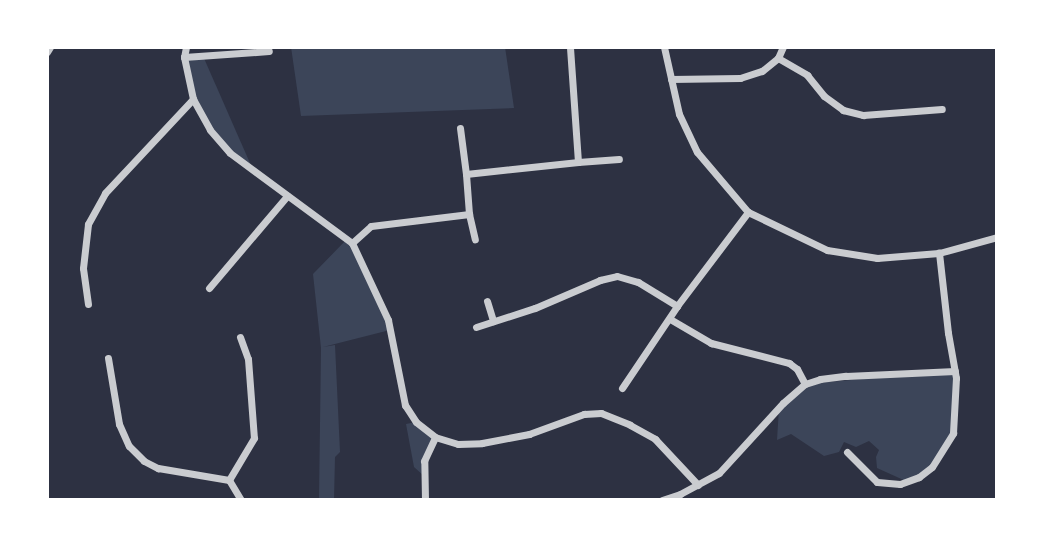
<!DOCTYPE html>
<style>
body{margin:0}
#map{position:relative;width:1044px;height:547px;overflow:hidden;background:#2d3142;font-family:"Sofia Sans Condensed",sans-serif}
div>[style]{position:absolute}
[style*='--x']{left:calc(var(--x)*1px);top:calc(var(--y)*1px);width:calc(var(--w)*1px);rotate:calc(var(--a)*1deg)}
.green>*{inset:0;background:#3c4559}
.minor>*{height:7px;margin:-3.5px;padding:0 3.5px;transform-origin:3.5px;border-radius:3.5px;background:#caccd0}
span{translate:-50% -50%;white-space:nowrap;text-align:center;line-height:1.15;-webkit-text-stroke:7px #fff;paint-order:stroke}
.frame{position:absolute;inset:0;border:49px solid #fff;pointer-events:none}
</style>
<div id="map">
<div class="green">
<div style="clip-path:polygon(291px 47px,505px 47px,514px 108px,301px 116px)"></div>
<div style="clip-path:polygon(188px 56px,203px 56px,253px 170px,210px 130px,195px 97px)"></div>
<div style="clip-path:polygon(348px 238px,390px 330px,323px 347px,335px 345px,340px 452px,335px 457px,334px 500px,319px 500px,321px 348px,313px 274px)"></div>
<div style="clip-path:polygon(955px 371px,953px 433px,939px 459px,908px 482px,877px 468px,876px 457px,879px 450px,869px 441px,856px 447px,844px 442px,839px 452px,824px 456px,791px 434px,777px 440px,779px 408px,805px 384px)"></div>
<div style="clip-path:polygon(416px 422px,435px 437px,424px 461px,424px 476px,414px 467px,406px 424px)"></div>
</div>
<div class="minor">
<div style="--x:186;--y:47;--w:10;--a:101"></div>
<div style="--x:184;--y:57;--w:43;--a:77.9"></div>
<div style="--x:193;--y:99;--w:35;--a:61"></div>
<div style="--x:210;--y:130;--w:30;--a:49"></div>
<div style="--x:230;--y:153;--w:152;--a:36.4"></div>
<div style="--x:352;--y:243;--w:85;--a:64.9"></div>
<div style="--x:388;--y:320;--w:87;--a:78.7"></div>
<div style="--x:405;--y:405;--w:20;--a:57"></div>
<div style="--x:416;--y:422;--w:24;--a:38"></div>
<div style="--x:435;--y:437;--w:24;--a:17"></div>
<div style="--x:458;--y:444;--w:24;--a:-2"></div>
<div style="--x:482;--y:443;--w:48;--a:-10.8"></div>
<div style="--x:529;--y:434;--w:59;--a:-20"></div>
<div style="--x:584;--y:414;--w:17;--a:-3"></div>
<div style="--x:601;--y:413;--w:31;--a:22"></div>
<div style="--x:630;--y:425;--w:29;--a:29"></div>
<div style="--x:655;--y:439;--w:63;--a:46.9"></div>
<div style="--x:664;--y:47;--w:69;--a:77.4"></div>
<div style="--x:679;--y:114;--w:42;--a:64.7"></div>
<div style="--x:697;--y:152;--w:79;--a:49.6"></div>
<div style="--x:748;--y:212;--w:88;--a:25.7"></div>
<div style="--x:827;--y:250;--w:51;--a:9.1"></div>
<div style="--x:877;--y:258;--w:62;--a:-4.6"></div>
<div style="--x:939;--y:253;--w:60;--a:-15.4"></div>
<div style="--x:47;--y:52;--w:6;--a:-59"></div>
<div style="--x:184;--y:57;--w:85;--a:-4"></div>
<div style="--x:778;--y:58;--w:12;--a:-66"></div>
<div style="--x:671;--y:79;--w:69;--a:-0.8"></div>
<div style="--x:740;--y:78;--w:23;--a:-18"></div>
<div style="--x:762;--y:71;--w:21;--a:-39"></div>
<div style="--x:778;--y:58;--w:34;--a:30"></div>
<div style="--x:807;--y:75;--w:27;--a:51"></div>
<div style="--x:824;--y:96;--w:24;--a:36"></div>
<div style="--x:843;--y:110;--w:21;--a:14"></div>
<div style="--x:863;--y:115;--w:79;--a:-4.3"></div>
<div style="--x:460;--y:128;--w:46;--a:82.6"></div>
<div style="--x:578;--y:162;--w:41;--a:-4.2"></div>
<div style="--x:469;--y:214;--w:26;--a:77"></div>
<div style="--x:352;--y:243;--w:25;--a:-42"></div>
<div style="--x:371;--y:226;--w:99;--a:-7"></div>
<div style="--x:469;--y:214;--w:40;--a:-94.3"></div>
<div style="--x:466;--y:174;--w:113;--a:-6.1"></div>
<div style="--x:578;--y:162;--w:115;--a:-94"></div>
<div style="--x:209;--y:288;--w:121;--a:-49.7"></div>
<div style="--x:487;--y:301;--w:21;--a:73"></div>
<div style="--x:88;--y:304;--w:36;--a:-98"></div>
<div style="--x:83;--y:268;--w:44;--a:-83.5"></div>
<div style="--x:88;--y:224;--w:35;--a:-61"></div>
<div style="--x:105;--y:193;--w:129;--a:-46.9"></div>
<div style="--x:670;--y:319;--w:48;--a:30.3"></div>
<div style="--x:711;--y:343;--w:81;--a:14.4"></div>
<div style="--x:789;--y:363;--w:10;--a:37"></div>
<div style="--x:797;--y:369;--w:17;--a:62"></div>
<div style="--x:476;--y:327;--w:62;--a:-17.9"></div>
<div style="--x:535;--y:308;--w:71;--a:-23.3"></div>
<div style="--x:600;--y:280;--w:17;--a:-13"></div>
<div style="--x:617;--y:276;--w:22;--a:16"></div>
<div style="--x:638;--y:282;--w:46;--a:31.6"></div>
<div style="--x:240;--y:337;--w:23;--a:70"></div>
<div style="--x:248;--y:359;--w:79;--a:85.7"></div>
<div style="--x:254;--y:438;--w:49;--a:120.8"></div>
<div style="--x:229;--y:480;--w:23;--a:59"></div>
<div style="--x:108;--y:358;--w:67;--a:80.5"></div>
<div style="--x:119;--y:424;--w:24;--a:66"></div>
<div style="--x:129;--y:446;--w:21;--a:45"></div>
<div style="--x:144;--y:461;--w:16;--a:27"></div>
<div style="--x:158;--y:468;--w:72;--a:9.6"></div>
<div style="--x:622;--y:388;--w:99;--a:-56.1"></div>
<div style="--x:677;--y:306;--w:118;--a:-52.9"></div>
<div style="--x:847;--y:452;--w:42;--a:45"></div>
<div style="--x:877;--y:482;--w:23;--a:5"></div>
<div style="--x:900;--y:484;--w:20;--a:-20"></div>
<div style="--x:919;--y:477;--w:16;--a:-38"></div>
<div style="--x:932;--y:467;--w:40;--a:-58"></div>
<div style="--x:953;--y:433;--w:55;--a:-86.9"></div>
<div style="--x:956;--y:378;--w:46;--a:-100.1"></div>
<div style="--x:948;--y:333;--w:81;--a:-96.4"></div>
<div style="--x:425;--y:500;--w:39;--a:-91"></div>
<div style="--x:424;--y:461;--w:26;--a:-65"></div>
<div style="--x:662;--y:500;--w:19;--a:-18"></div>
<div style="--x:680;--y:494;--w:44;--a:-28.3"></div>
<div style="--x:719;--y:473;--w:95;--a:-47.6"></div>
<div style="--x:783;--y:403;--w:29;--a:-41"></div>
<div style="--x:805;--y:384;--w:16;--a:-18"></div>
<div style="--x:820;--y:379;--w:26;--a:-7"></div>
<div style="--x:846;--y:376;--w:109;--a:-2.6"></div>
</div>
<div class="frame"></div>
</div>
